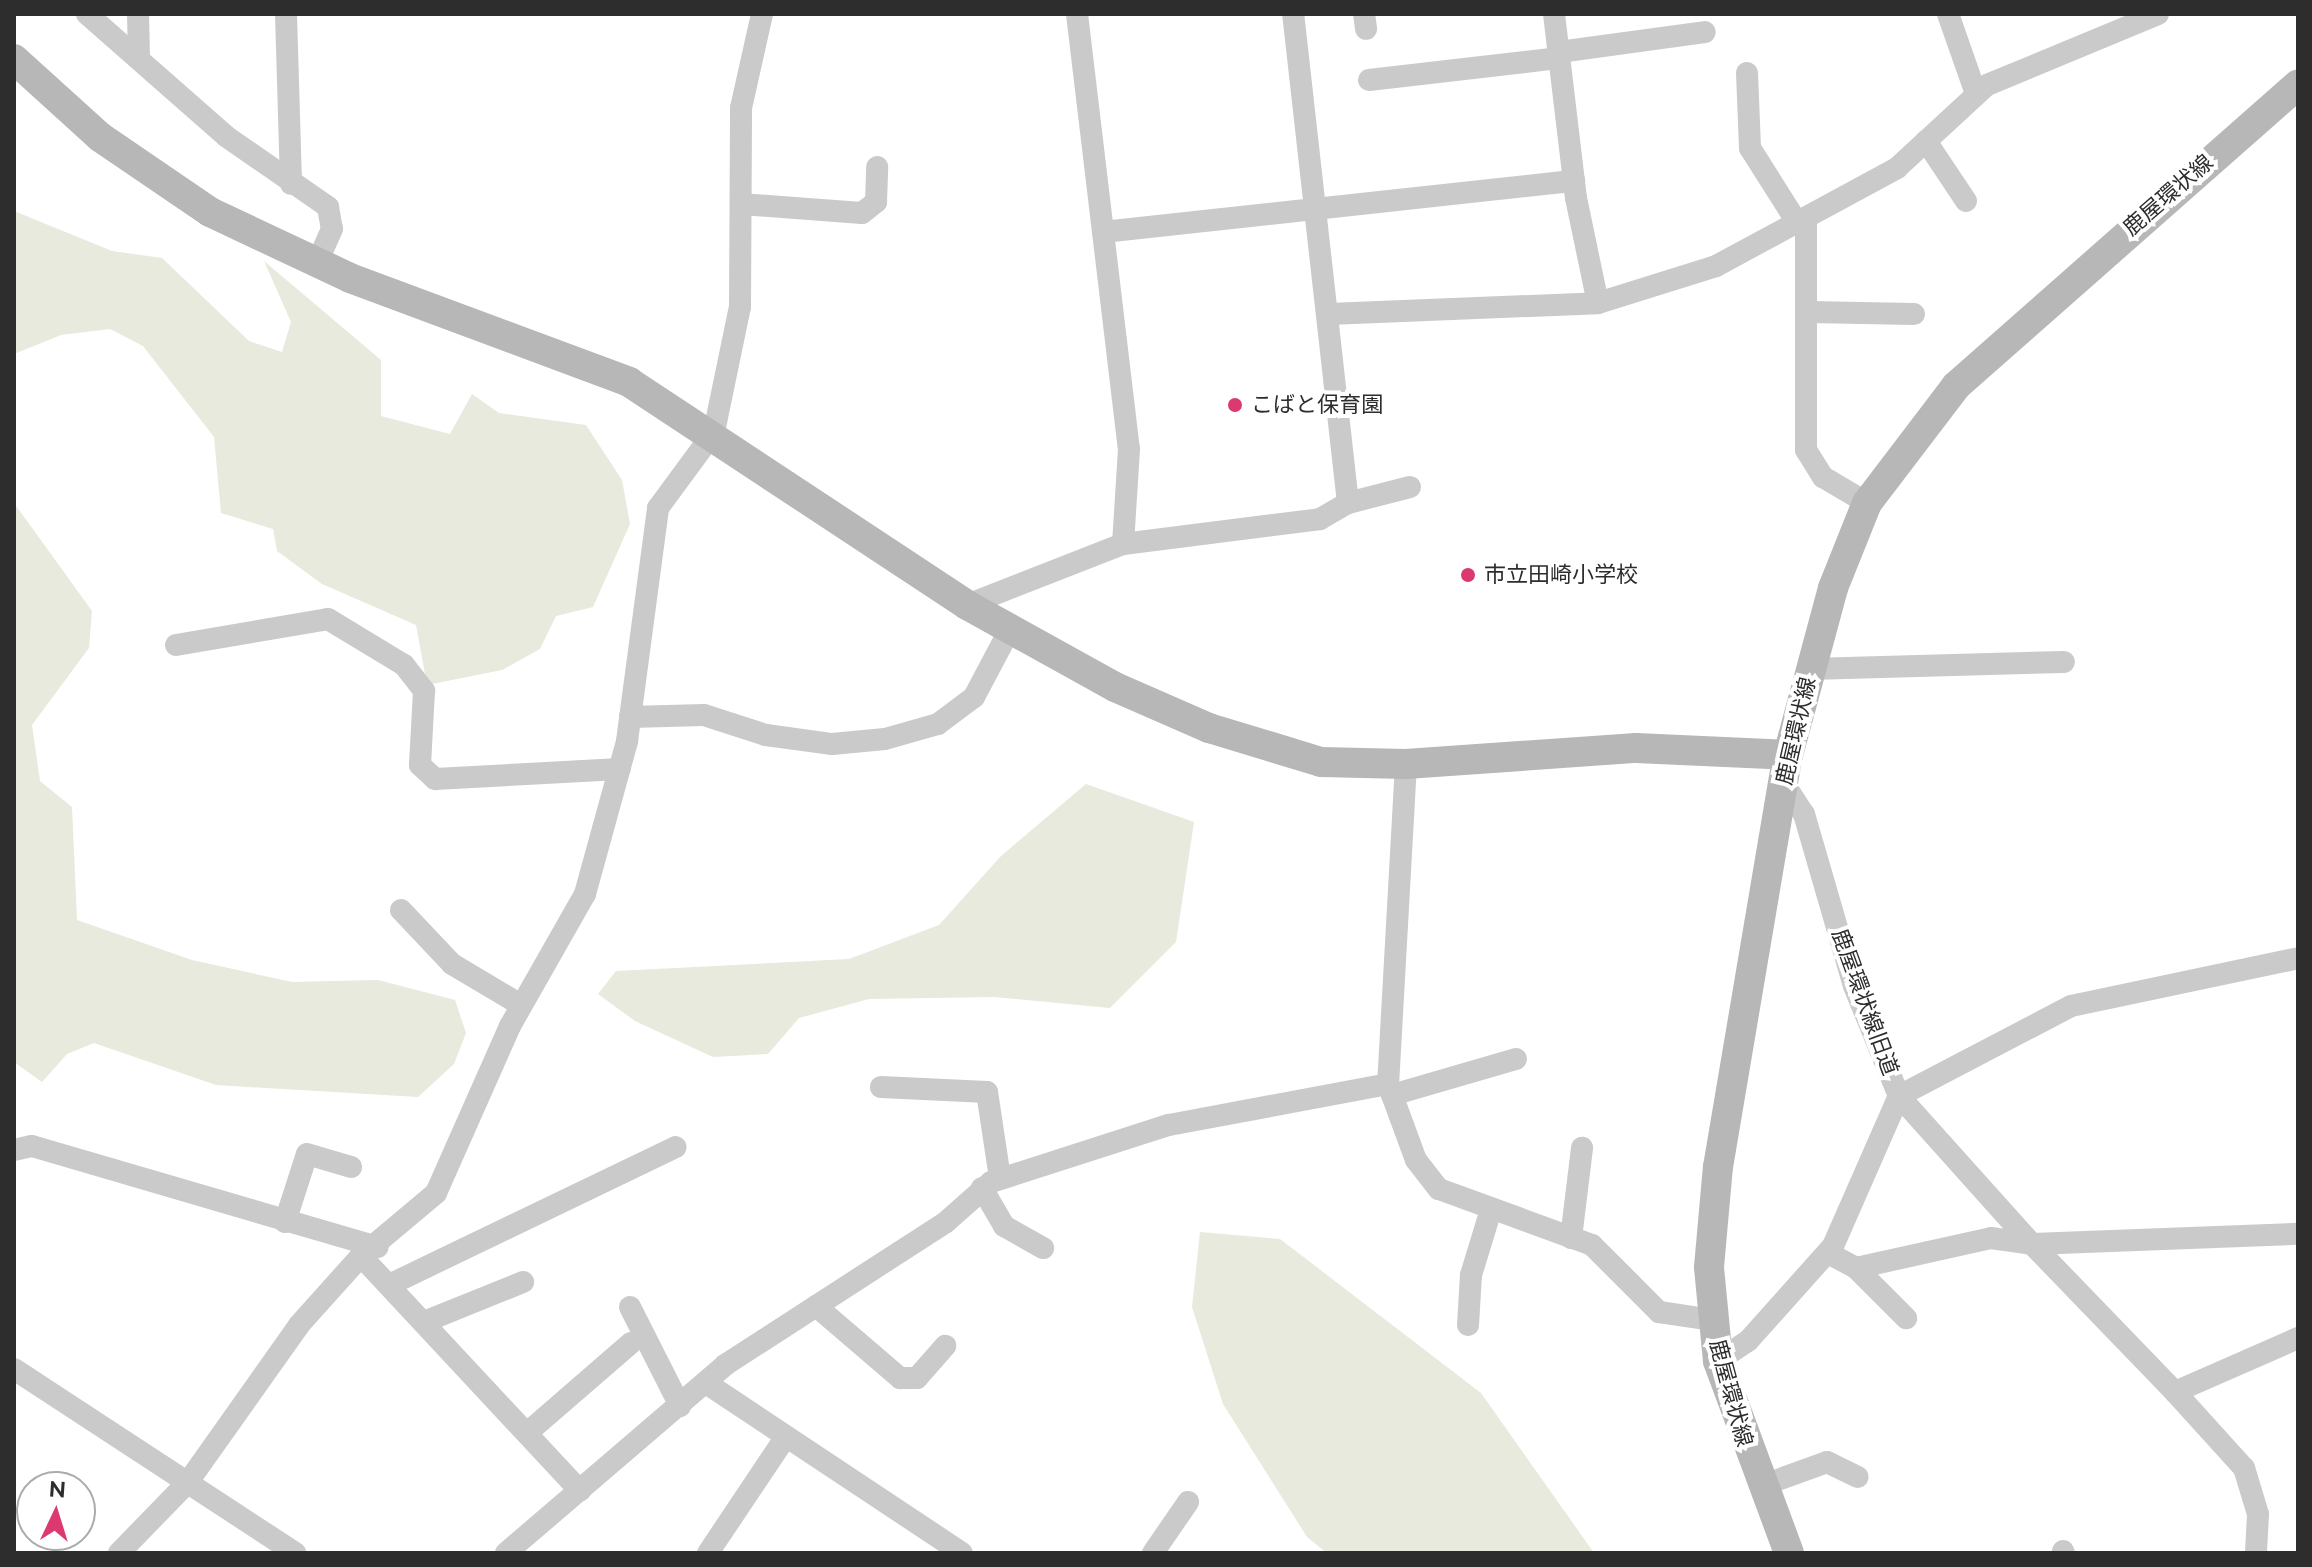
<!DOCTYPE html>
<meta charset="utf-8">
<style>
body{margin:0}
#map{position:relative;width:2312px;height:1567px;overflow:hidden;background:#fff;font-family:Raleway,"Noto Sans JP",sans-serif}
div>[style]{position:absolute}
[style*='--x']{left:calc(var(--x)*1px);top:calc(var(--y)*1px);width:calc(var(--w)*1px);rotate:calc(var(--a)*1deg)}
.green>*{inset:0;background:#e7eadc}
.street>*{height:22px;margin:-11px;padding:0 11px;transform-origin:11px;border-radius:11px;background:#cacaca}
.secondary>*{height:30px;margin:-15px;padding:0 15px;transform-origin:15px;border-radius:15px;background:#b7b7b7}
.dots>*{width:22px;height:22px;translate:-50% -50%;box-sizing:border-box;border:4px solid #fff;border-radius:50%}
span{translate:-50% -50%;white-space:nowrap;text-align:center;line-height:1.15;-webkit-text-stroke:8px #fff;paint-order:stroke}
.street-label{font-size:22px;color:#2d2d2d}
.poi-label{font-size:22px;color:#2d2d2d}
.left{translate:0 -50%;text-align:left}
.frame{position:absolute;inset:0;border:16px solid #2d2d2d;pointer-events:none}
.north{position:absolute;left:16px;top:1471px;width:80px;height:80px;box-sizing:border-box;background:#fff;border:2px solid #ababab;border-radius:50%;rotate:4deg;font-size:22px;font-weight:700;line-height:32px;text-align:center;color:#2d2d2d}
.north::after{content:'';display:block;margin:auto;width:28px;height:36px;background:#db3970;clip-path:polygon(50% 0,100% 100%,50% 72%,0 100%)}
</style>
<div id="map">
<div class="green">
<div style="clip-path:polygon(14px 211px,112px 251px,162px 258px,249px 341px,282px 352px,291px 322px,264px 261px,381px 360px,381px 416px,450px 434px,472px 394px,499px 413px,586px 425px,622px 480px,630px 524px,593px 607px,556px 616px,540px 649px,502px 670px,427px 685px,416px 625px,322px 584px,277px 551px,273px 529px,221px 513px,214px 437px,143px 346px,110px 329px,61px 335px,14px 354px)"></div>
<div style="clip-path:polygon(14px 503px,92px 611px,89px 648px,32px 725px,40px 781px,72px 807px,77px 920px,192px 960px,292px 982px,378px 980px,455px 1000px,466px 1033px,454px 1064px,418px 1097px,216px 1085px,94px 1043px,67px 1054px,42px 1082px,14px 1062px)"></div>
<div style="clip-path:polygon(1086px 784px,1194px 822px,1176px 942px,1110px 1008px,994px 997px,869px 999px,799px 1018px,768px 1054px,713px 1057px,635px 1021px,598px 994px,616px 971px,849px 959px,939px 925px,1001px 856px)"></div>
<div style="clip-path:polygon(1200px 1232px,1280px 1239px,1481px 1393px,1594px 1553px,1327px 1553px,1307px 1537px,1223px 1404px,1192px 1307px)"></div>
</div>
<div class="street">
<div style="--x:87;--y:14;--w:186;--a:41.3"></div>
<div style="--x:227;--y:137;--w:123;--a:34.7"></div>
<div style="--x:328;--y:207;--w:22;--a:80"></div>
<div style="--x:332;--y:229;--w:37;--a:114"></div>
<div style="--x:138;--y:14;--w:45;--a:88.7"></div>
<div style="--x:286;--y:14;--w:170;--a:88.3"></div>
<div style="--x:1077;--y:14;--w:438;--a:83.2"></div>
<div style="--x:1129;--y:449;--w:95;--a:93.6"></div>
<div style="--x:1364;--y:14;--w:15;--a:82"></div>
<div style="--x:1554;--y:14;--w:185;--a:83.2"></div>
<div style="--x:1576;--y:198;--w:107;--a:78.2"></div>
<div style="--x:1948;--y:14;--w:85;--a:70.7"></div>
<div style="--x:1559;--y:52;--w:147;--a:-7.8"></div>
<div style="--x:1747;--y:73;--w:75;--a:87.7"></div>
<div style="--x:1750;--y:148;--w:90;--a:57.7"></div>
<div style="--x:1369;--y:80;--w:192;--a:-6.6"></div>
<div style="--x:1926;--y:141;--w:72;--a:56.3"></div>
<div style="--x:741;--y:204;--w:121;--a:4.3"></div>
<div style="--x:862;--y:213;--w:18;--a:-38"></div>
<div style="--x:876;--y:202;--w:35;--a:-88"></div>
<div style="--x:1806;--y:220;--w:230;--a:90"></div>
<div style="--x:1806;--y:450;--w:32;--a:58"></div>
<div style="--x:1823;--y:477;--w:51;--a:30.6"></div>
<div style="--x:1103;--y:232;--w:474;--a:-6.2"></div>
<div style="--x:1809;--y:312;--w:105;--a:1.1"></div>
<div style="--x:1329;--y:314;--w:269;--a:-2.3"></div>
<div style="--x:1598;--y:303;--w:124;--a:-17.4"></div>
<div style="--x:1716;--y:266;--w:206;--a:-28.4"></div>
<div style="--x:1897;--y:168;--w:122;--a:-42.7"></div>
<div style="--x:1987;--y:85;--w:185;--a:-22.5"></div>
<div style="--x:1348;--y:503;--w:64;--a:-14.5"></div>
<div style="--x:967;--y:605;--w:168;--a:-21.4"></div>
<div style="--x:1123;--y:544;--w:199;--a:-7.2"></div>
<div style="--x:1320;--y:519;--w:32;--a:-30"></div>
<div style="--x:1348;--y:503;--w:492;--a:-96.4"></div>
<div style="--x:176;--y:645;--w:154;--a:-9.7"></div>
<div style="--x:328;--y:619;--w:89;--a:31.2"></div>
<div style="--x:404;--y:665;--w:33;--a:52"></div>
<div style="--x:424;--y:691;--w:74;--a:93.1"></div>
<div style="--x:420;--y:765;--w:21;--a:43"></div>
<div style="--x:435;--y:779;--w:185;--a:-3.1"></div>
<div style="--x:1810;--y:669;--w:254;--a:-1.6"></div>
<div style="--x:630;--y:717;--w:74;--a:-1.5"></div>
<div style="--x:704;--y:715;--w:65;--a:17.9"></div>
<div style="--x:766;--y:735;--w:67;--a:7.8"></div>
<div style="--x:832;--y:744;--w:53;--a:-5.4"></div>
<div style="--x:885;--y:739;--w:55;--a:-15.8"></div>
<div style="--x:938;--y:724;--w:45;--a:-36.9"></div>
<div style="--x:974;--y:697;--w:77;--a:-62.1"></div>
<div style="--x:1406;--y:764;--w:321;--a:93.2"></div>
<div style="--x:1388;--y:1084;--w:81;--a:69.8"></div>
<div style="--x:1416;--y:1160;--w:37;--a:52"></div>
<div style="--x:1439;--y:1189;--w:163;--a:20.1"></div>
<div style="--x:1592;--y:1245;--w:95;--a:45"></div>
<div style="--x:1659;--y:1312;--w:55;--a:8.4"></div>
<div style="--x:1783;--y:782;--w:38;--a:57"></div>
<div style="--x:1804;--y:814;--w:179;--a:73.8"></div>
<div style="--x:1854;--y:986;--w:119;--a:67.8"></div>
<div style="--x:1899;--y:1096;--w:199;--a:48.1"></div>
<div style="--x:2032;--y:1244;--w:206;--a:46"></div>
<div style="--x:2175;--y:1392;--w:134;--a:-23.7"></div>
<div style="--x:401;--y:910;--w:74;--a:46.6"></div>
<div style="--x:452;--y:964;--w:80;--a:30.7"></div>
<div style="--x:881;--y:1087;--w:106;--a:2.7"></div>
<div style="--x:987;--y:1092;--w:87;--a:81.4"></div>
<div style="--x:1392;--y:1095;--w:129;--a:-16.2"></div>
<div style="--x:14;--y:1150;--w:18;--a:-13"></div>
<div style="--x:32;--y:1146;--w:360;--a:16.3"></div>
<div style="--x:982;--y:1188;--w:44;--a:59.9"></div>
<div style="--x:1004;--y:1226;--w:45;--a:29.4"></div>
<div style="--x:285;--y:1222;--w:71;--a:-72.1"></div>
<div style="--x:307;--y:1154;--w:46;--a:16.5"></div>
<div style="--x:1571;--y:1238;--w:91;--a:-83"></div>
<div style="--x:1828;--y:1253;--w:32;--a:28"></div>
<div style="--x:1856;--y:1268;--w:71;--a:45"></div>
<div style="--x:361;--y:1256;--w:321;--a:47"></div>
<div style="--x:1856;--y:1268;--w:138;--a:-12.5"></div>
<div style="--x:1991;--y:1238;--w:41;--a:8.3"></div>
<div style="--x:2032;--y:1244;--w:266;--a:-2.2"></div>
<div style="--x:389;--y:1285;--w:318;--a:-25.7"></div>
<div style="--x:816;--y:1306;--w:111;--a:40.6"></div>
<div style="--x:900;--y:1378;--w:17;--a:0"></div>
<div style="--x:917;--y:1378;--w:43;--a:-48.8"></div>
<div style="--x:630;--y:1307;--w:111;--a:63.2"></div>
<div style="--x:424;--y:1322;--w:107;--a:-22"></div>
<div style="--x:1468;--y:1325;--w:50;--a:-86.6"></div>
<div style="--x:1471;--y:1275;--w:65;--a:-73"></div>
<div style="--x:1718;--y:1361;--w:36;--a:-34"></div>
<div style="--x:1748;--y:1341;--w:127;--a:-48.2"></div>
<div style="--x:1833;--y:1246;--w:164;--a:-66.3"></div>
<div style="--x:1899;--y:1096;--w:194;--a:-27.6"></div>
<div style="--x:2071;--y:1006;--w:232;--a:-11.9"></div>
<div style="--x:14;--y:1369;--w:336;--a:33.2"></div>
<div style="--x:706;--y:1383;--w:307;--a:33.6"></div>
<div style="--x:2175;--y:1392;--w:103;--a:47.8"></div>
<div style="--x:2244;--y:1468;--w:48;--a:73.1"></div>
<div style="--x:2258;--y:1514;--w:39;--a:93"></div>
<div style="--x:527;--y:1433;--w:138;--a:-40.9"></div>
<div style="--x:1761;--y:1486;--w:70;--a:-20"></div>
<div style="--x:1827;--y:1462;--w:34;--a:26"></div>
<div style="--x:2063;--y:1551;--w:2;--a:63"></div>
<div style="--x:119;--y:1553;--w:99;--a:-45.8"></div>
<div style="--x:188;--y:1482;--w:192;--a:-54.7"></div>
<div style="--x:299;--y:1325;--w:93;--a:-48.1"></div>
<div style="--x:361;--y:1256;--w:98;--a:-40"></div>
<div style="--x:436;--y:1193;--w:183;--a:-66.1"></div>
<div style="--x:510;--y:1026;--w:152;--a:-60.4"></div>
<div style="--x:585;--y:894;--w:159;--a:-74.6"></div>
<div style="--x:627;--y:741;--w:235;--a:-82.4"></div>
<div style="--x:658;--y:508;--w:94;--a:-53.6"></div>
<div style="--x:714;--y:432;--w:128;--a:-78.3"></div>
<div style="--x:740;--y:307;--w:199;--a:-89.7"></div>
<div style="--x:741;--y:108;--w:96;--a:-77.4"></div>
<div style="--x:506;--y:1553;--w:289;--a:-40.6"></div>
<div style="--x:725;--y:1365;--w:263;--a:-32.9"></div>
<div style="--x:946;--y:1222;--w:60;--a:-41.6"></div>
<div style="--x:991;--y:1182;--w:187;--a:-17.8"></div>
<div style="--x:1169;--y:1125;--w:223;--a:-10.6"></div>
<div style="--x:708;--y:1553;--w:138;--a:-56.2"></div>
<div style="--x:1153;--y:1553;--w:62;--a:-55.5"></div>
</div>
<div class="secondary">
<div style="--x:14;--y:59;--w:116;--a:42.2"></div>
<div style="--x:100;--y:137;--w:133;--a:34.3"></div>
<div style="--x:210;--y:212;--w:155;--a:25.2"></div>
<div style="--x:350;--y:278;--w:298;--a:20.4"></div>
<div style="--x:629;--y:382;--w:405;--a:33.4"></div>
<div style="--x:967;--y:605;--w:169;--a:29"></div>
<div style="--x:1115;--y:687;--w:103;--a:23.6"></div>
<div style="--x:1209;--y:728;--w:117;--a:16.9"></div>
<div style="--x:1321;--y:762;--w:85;--a:1.3"></div>
<div style="--x:1406;--y:764;--w:231;--a:-4"></div>
<div style="--x:1636;--y:748;--w:152;--a:2.6"></div>
<div style="--x:1789;--y:1553;--w:205;--a:-110.3"></div>
<div style="--x:1718;--y:1361;--w:94;--a:-95.5"></div>
<div style="--x:1709;--y:1267;--w:100;--a:-84.9"></div>
<div style="--x:1718;--y:1167;--w:418;--a:-80.4"></div>
<div style="--x:1788;--y:755;--w:173;--a:-74.9"></div>
<div style="--x:1833;--y:588;--w:92;--a:-68.2"></div>
<div style="--x:1867;--y:503;--w:147;--a:-52.7"></div>
<div style="--x:1956;--y:386;--w:456;--a:-41.4"></div>
</div>
<div class="dots">
<div style="left:1235px;top:405px;background:#db3970"></div>
<div style="left:1468px;top:575px;background:#db3970"></div>
</div>
<div class="street-label">
<span style="left:2168px;top:195px;rotate:-41deg">鹿屋環状線</span>
<span style="left:1796px;top:731px;rotate:-77deg">鹿屋環状線</span>
<span style="left:1865px;top:1002px;rotate:70deg">鹿屋環状線旧道</span>
<span style="left:1731px;top:1393px;rotate:75deg">鹿屋環状線</span>
</div>
<div class="poi-label">
<span class="left" style="left:1251px;top:405px">こばと保育園</span>
<span class="left" style="left:1484px;top:575px">市立田崎小学校</span>
</div>
<div class="frame"></div>
<div class="north">N</div>
</div>
